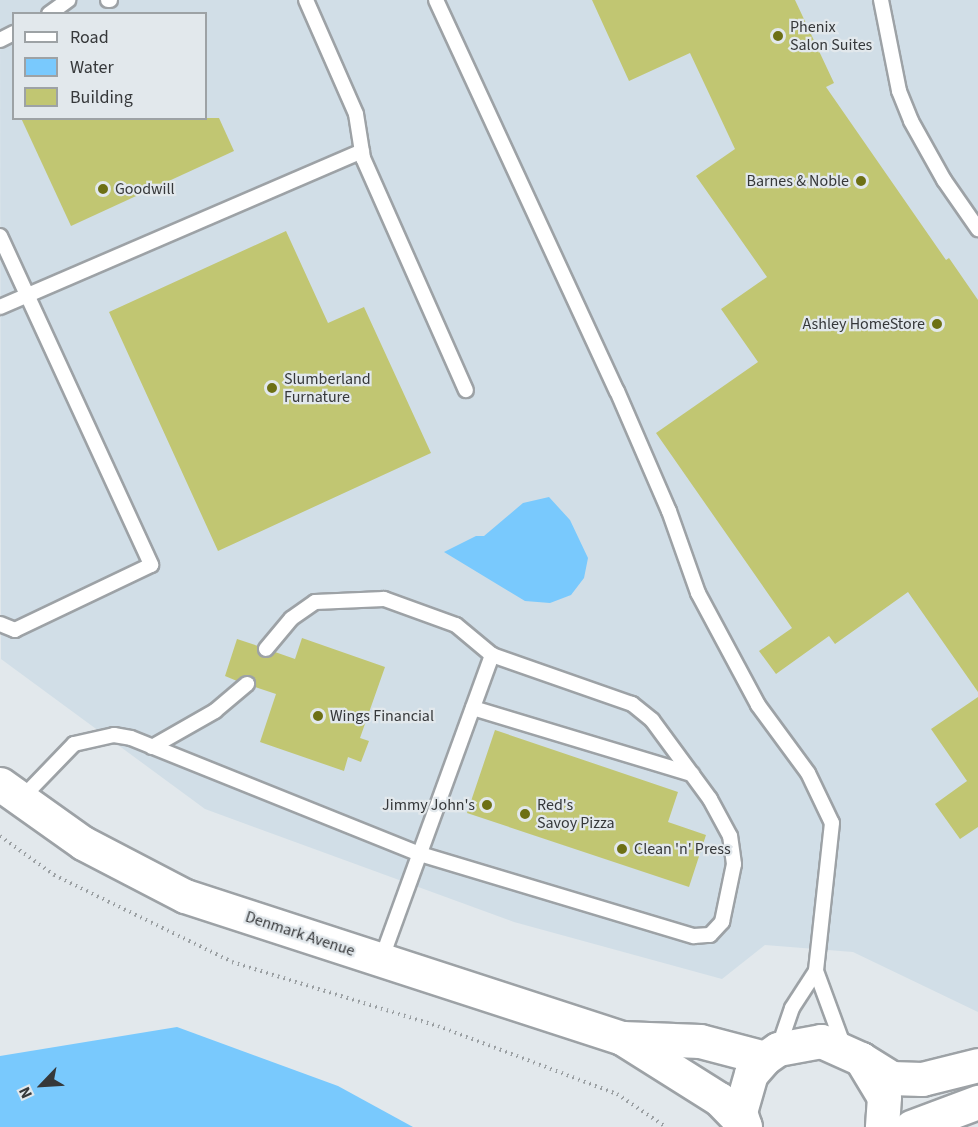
<!DOCTYPE html>
<style>
body{margin:0}
#map{position:relative;width:978px;height:1127px;overflow:hidden;background:#e2e8ec;font-family:"Source Sans 3",sans-serif}
div>[style]{position:absolute}
[style*='--x']{left:calc(var(--x)*1px);top:calc(var(--y)*1px);width:calc(var(--w)*1px);rotate:calc(var(--a)*1deg)}
.built>*{inset:0;background:#d1dee7}
.water>*{inset:0;background:#79c9fd}
.building>*{inset:0;background:#c1c672}
.path>*{height:4px;margin-top:-2px;transform-origin:0;background:repeating-linear-gradient(90deg,#9ba0a3 0 1.5px,transparent 0 6px)}
.roads{filter:drop-shadow(2px 0 #9da2a6) drop-shadow(-2px 0 #9da2a6) drop-shadow(0 2px #9da2a6) drop-shadow(0 -2px #9da2a6)}
.service>*{height:14px;margin:-7px;padding:0 7px;transform-origin:7px;border-radius:7px;background:#fff}
.tertiary>*{height:33px;margin:-16.5px;padding:0 16.5px;transform-origin:16.5px;border-radius:16.5px;background:#fff}
.dots>*{width:16px;height:16px;translate:-50% -50%;box-sizing:border-box;border:3px solid #e2e8ec;border-radius:50%}
span{translate:-50% -50%;white-space:nowrap;text-align:center;line-height:1.15;-webkit-text-stroke:4.5px #e2e8ec;paint-order:stroke}
.poi-label{font-size:16px;color:#36383a}
.left{translate:0 -50%;text-align:left}
.right{translate:-100% -50%;text-align:right}
.street-label{font-size:16px;color:#36383a}
.legend{position:absolute;left:12px;top:12px;width:195px;height:108px;box-sizing:border-box;background:#e2e8ec;border:2px solid #9da2a5;margin:0;padding:8px 10px;list-style:none;font-size:18px;color:#36383a}
.legend li{display:flex;align-items:center;gap:12px;height:30px}
.legend b{width:30px;border:2px solid #9da2a5}
.north{position:absolute;left:12px;top:1055px;width:60px;height:60px;-webkit-text-stroke:4px #e2e8ec;paint-order:stroke;rotate:245deg;font-size:16px;font-weight:700;line-height:24px;text-align:center;color:#36383a}
.north::after{content:'';display:block;margin:auto;width:21px;height:27px;background:#36383a;clip-path:polygon(50% 0,100% 100%,50% 72%,0 100%)}
</style>
<div id="map">
<div class="built">
<div style="clip-path:polygon(evenodd,0 0,978px 0,978px 1012px,853px 952px,765px 945px,722px 979px,514px 922px,205px 809px,1px 659px,0 0,14px 14px,206px 14px,206px 118px,14px 118px,14px 14px)"></div>
</div>
<div class="water">
<div style="clip-path:polygon(549px 497px,570px 520px,588px 558px,584px 578px,571px 595px,550px 603px,525px 601px,444px 552px,476px 536px,484px 536px,523px 503px)"></div>
<div style="clip-path:polygon(177px 1027px,338px 1086px,413px 1127px,0 1127px,0 1056px)"></div>
</div>
<div class="building">
<div style="clip-path:polygon(592px 0,795px 0,834px 83px,826px 87px,946px 260px,949px 258px,978px 300px,978px 692px,908px 592px,835px 644px,829px 636px,776px 674px,759px 651px,792px 628px,656px 433px,758px 362px,721px 309px,767px 277px,696px 176px,735px 149px,690px 53px,629px 81px)"></div>
<div style="clip-path:polygon(21px 118px,219px 118px,234px 151px,71px 226px)"></div>
<div style="clip-path:polygon(286px 231px,328px 323px,364px 307px,431px 453px,218px 551px,109px 312px)"></div>
<div style="clip-path:polygon(302px 638px,385px 667px,360px 738px,369px 741px,361px 762px,348px 757px,344px 771px,260px 742px,276px 694px,255px 687px,249px 675px,237px 681px,225px 676px,237px 639px,258px 646px,264px 658px,275px 652px,295px 659px)"></div>
<div style="clip-path:polygon(978px 697px,978px 827px,960px 839px,935px 804px,967px 781px,931px 729px)"></div>
<div style="clip-path:polygon(495px 730px,678px 792px,668px 822px,706px 835px,689px 887px,467px 813px)"></div>
</div>
<div class="path">
<div style="--x:0;--y:836;--w:67;--a:35.8"></div>
<div style="--x:54;--y:875;--w:198;--a:26"></div>
<div style="--x:232;--y:962;--w:216;--a:17.3"></div>
<div style="--x:438;--y:1026;--w:191;--a:20.8"></div>
<div style="--x:617;--y:1094;--w:59;--a:34"></div>
</div>
<div class="roads">
<div class="service">
<div style="--x:108;--y:0;--w:2;--a:0"></div>
<div style="--x:306;--y:0;--w:124;--a:66.3"></div>
<div style="--x:356;--y:114;--w:45;--a:81"></div>
<div style="--x:363;--y:158;--w:254;--a:66.1"></div>
<div style="--x:436;--y:0;--w:431;--a:65.2"></div>
<div style="--x:617;--y:391;--w:131;--a:66.6"></div>
<div style="--x:669;--y:511;--w:87;--a:70.5"></div>
<div style="--x:698;--y:593;--w:127;--a:61.8"></div>
<div style="--x:758;--y:705;--w:84;--a:53.7"></div>
<div style="--x:808;--y:773;--w:55;--a:64.4"></div>
<div style="--x:832;--y:823;--w:149;--a:96.2"></div>
<div style="--x:816;--y:971;--w:81;--a:69.8"></div>
<div style="--x:881;--y:0;--w:93;--a:78.8"></div>
<div style="--x:899;--y:91;--w:32;--a:68"></div>
<div style="--x:911;--y:121;--w:68;--a:60.8"></div>
<div style="--x:944;--y:180;--w:60;--a:55.2"></div>
<div style="--x:49;--y:14;--w:24;--a:-36"></div>
<div style="--x:0;--y:40;--w:16;--a:-27"></div>
<div style="--x:0;--y:236;--w:362;--a:65.3"></div>
<div style="--x:151;--y:565;--w:151;--a:154.5"></div>
<div style="--x:15;--y:630;--w:16;--a:-158"></div>
<div style="--x:0;--y:307;--w:394;--a:-23.3"></div>
<div style="--x:473;--y:708;--w:229;--a:16.8"></div>
<div style="--x:152;--y:747;--w:73;--a:-29.7"></div>
<div style="--x:215;--y:711;--w:42;--a:-40.2"></div>
<div style="--x:20;--y:800;--w:78;--a:-46"></div>
<div style="--x:74;--y:744;--w:41;--a:-12.7"></div>
<div style="--x:114;--y:735;--w:17;--a:10"></div>
<div style="--x:131;--y:738;--w:311;--a:21.9"></div>
<div style="--x:420;--y:854;--w:286;--a:16.7"></div>
<div style="--x:694;--y:936;--w:16;--a:-4"></div>
<div style="--x:710;--y:935;--w:18;--a:-47"></div>
<div style="--x:722;--y:922;--w:59;--a:-78.3"></div>
<div style="--x:734;--y:864;--w:28;--a:-98"></div>
<div style="--x:730;--y:836;--w:42;--a:-118.4"></div>
<div style="--x:710;--y:799;--w:98;--a:-126.3"></div>
<div style="--x:652;--y:720;--w:26;--a:-141"></div>
<div style="--x:632;--y:704;--w:148;--a:-160.7"></div>
<div style="--x:492;--y:655;--w:47;--a:-140.2"></div>
<div style="--x:456;--y:625;--w:77;--a:-160.1"></div>
<div style="--x:384;--y:599;--w:69;--a:177.5"></div>
<div style="--x:315;--y:602;--w:29;--a:145"></div>
<div style="--x:291;--y:619;--w:39;--a:130"></div>
<div style="--x:381;--y:960;--w:325;--a:-70"></div>
<div style="--x:778;--y:1049;--w:43;--a:-71.1"></div>
<div style="--x:792;--y:1008;--w:44;--a:-57"></div>
</div>
<div class="tertiary">
<div style="--x:0;--y:784;--w:102;--a:35.4"></div>
<div style="--x:83;--y:843;--w:115;--a:27.5"></div>
<div style="--x:185;--y:896;--w:459;--a:18"></div>
<div style="--x:622;--y:1038;--w:78;--a:2.2"></div>
<div style="--x:700;--y:1041;--w:67;--a:14.7"></div>
<div style="--x:622;--y:1038;--w:115;--a:32.2"></div>
<div style="--x:719;--y:1099;--w:37;--a:46"></div>
<div style="--x:861;--y:1059;--w:36;--a:32"></div>
<div style="--x:891;--y:1078;--w:31;--a:2"></div>
<div style="--x:922;--y:1079;--w:58;--a:-14"></div>
<div style="--x:745;--y:1127;--w:16;--a:-108"></div>
<div style="--x:740;--y:1112;--w:40;--a:-74"></div>
<div style="--x:751;--y:1074;--w:21;--a:-49"></div>
<div style="--x:765;--y:1058;--w:16;--a:-35"></div>
<div style="--x:778;--y:1049;--w:44;--a:-10.5"></div>
<div style="--x:821;--y:1041;--w:44;--a:24.2"></div>
<div style="--x:861;--y:1059;--w:44;--a:58.8"></div>
<div style="--x:884;--y:1097;--w:30;--a:94"></div>
<div style="--x:911;--y:1127;--w:72;--a:-20.5"></div>
</div>
</div>
<div class="dots">
<div style="left:778px;top:36px;background:#6d7015"></div>
<div style="left:861px;top:181px;background:#6d7015"></div>
<div style="left:103px;top:189px;background:#6d7015"></div>
<div style="left:937px;top:324px;background:#6d7015"></div>
<div style="left:272px;top:388px;background:#6d7015"></div>
<div style="left:318px;top:716px;background:#6d7015"></div>
<div style="left:487px;top:805px;background:#6d7015"></div>
<div style="left:525px;top:814px;background:#6d7015"></div>
<div style="left:622px;top:849px;background:#6d7015"></div>
</div>
<div class="poi-label">
<span class="left" style="left:790px;top:36px">Phenix<br>Salon Suites</span>
<span class="right" style="left:849px;top:181px">Barnes &amp; Noble</span>
<span class="left" style="left:115px;top:189px">Goodwill</span>
<span class="right" style="left:925px;top:324px">Ashley HomeStore</span>
<span class="left" style="left:284px;top:388px">Slumberland<br>Furnature</span>
<span class="left" style="left:330px;top:716px">Wings Financial</span>
<span class="right" style="left:475px;top:805px">Jimmy John's</span>
<span class="left" style="left:537px;top:814px">Red's<br>Savoy Pizza</span>
<span class="left" style="left:634px;top:849px">Clean 'n' Press</span>
</div>
<div class="street-label">
<span style="left:300px;top:934px;rotate:18deg">Denmark Avenue</span>
</div>
<ul class="legend">
<li><b style="height:8px;background:#fff"></b>Road</li>
<li><b style="height:16px;background:#79c9fd"></b>Water</li>
<li><b style="height:16px;background:#c1c672"></b>Building</li>
</ul>
<div class="north">N</div>
</div>
